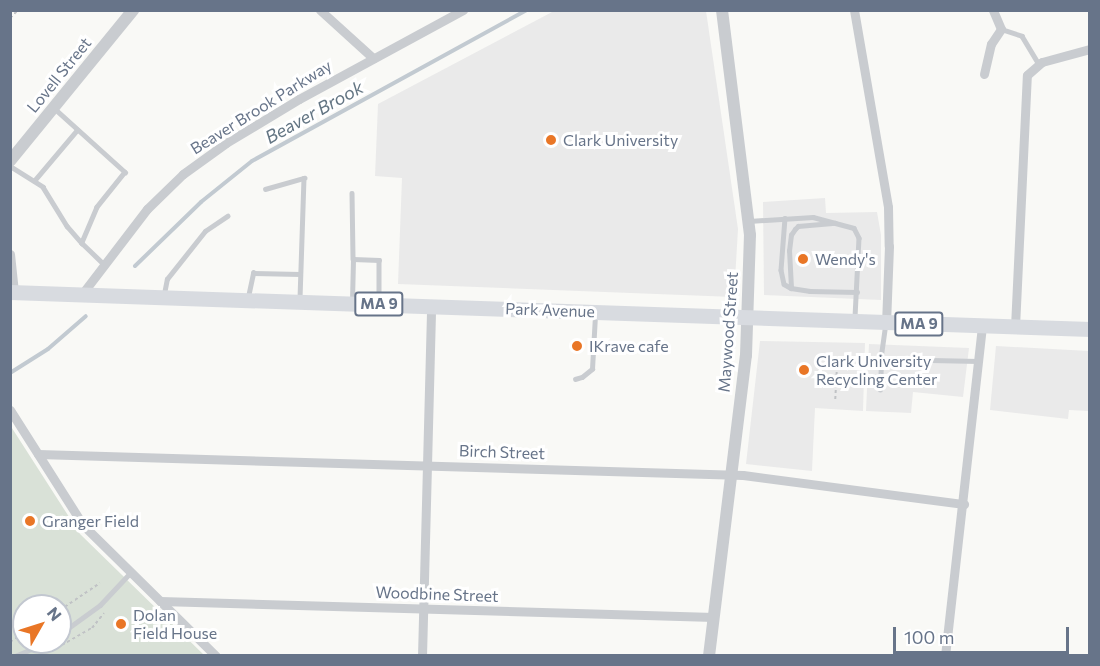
<!DOCTYPE html>
<style>
body{margin:0}
#map{position:relative;width:1100px;height:666px;overflow:hidden;background:#f9f9f6;font-family:Commissioner,sans-serif}
div>[style]{position:absolute}
[style*='--x']{left:calc(var(--x)*1px);top:calc(var(--y)*1px);width:calc(var(--w)*1px);rotate:calc(var(--a)*1deg)}
.built>*{inset:0;background:#eaeaea}
.green>*{inset:0;background:#d9e1d7}
.stream>*{height:4px;margin:-2px;padding:0 2px;transform-origin:2px;border-radius:2px;background:#c2cad1}
.path>*{height:2px;margin-top:-1px;transform-origin:0;background:repeating-linear-gradient(90deg,#c0c2c5 0 3px,transparent 0 6px)}
.service>*{height:4.5px;margin:-2.25px;padding:0 2.25px;transform-origin:2.25px;border-radius:2.25px;background:#c9ccd0}
.minor>*{height:9px;margin:-4.5px;padding:0 4.5px;transform-origin:4.5px;border-radius:4.5px;background:#c9ccd0}
.tertiary>*{height:12px;margin:-6px;padding:0 6px;transform-origin:6px;border-radius:6px;background:#c9ccd0}
.trunk>*{height:15px;margin:-7.5px;padding:0 7.5px;transform-origin:7.5px;border-radius:7.5px;background:#d8dbe0}
.dots>*{width:16px;height:16px;translate:-50% -50%;box-sizing:border-box;border:3px solid #fff;border-radius:50%}
span{translate:-50% -50%;white-space:nowrap;text-align:center;line-height:1.15;-webkit-text-stroke:6px #fff;paint-order:stroke}
.shield-label span{padding:2px 4px;background:#fff;border:2px solid;border-radius:4px;-webkit-text-stroke-width:0}
.shield-label{font-size:15px;color:#677489;font-weight:700}
.street-label{font-size:16px;color:#677489}
.poi-label{font-size:16px;color:#677489}
.left{translate:0 -50%;text-align:left}
.water-label{font-size:18px;color:#637583;font-style:italic}
.frame{position:absolute;inset:0;border:12px solid #677489;pointer-events:none}
.north{position:absolute;left:12px;top:594px;width:60px;height:60px;box-sizing:border-box;background:#fff;border:2px solid #c2c7d0;border-radius:50%;rotate:51deg;font-size:16px;font-weight:700;line-height:24px;text-align:center;color:#677489}
.north::after{content:'';display:block;margin:auto;width:21px;height:27px;background:#e97626;clip-path:polygon(50% 0,100% 100%,50% 72%,0 100%)}
.scale{position:absolute;left:893px;top:627px;width:176px;height:27px;box-sizing:border-box;border:3px solid #677489;border-top:0;padding-left:8px;font-size:18px;line-height:21px;white-space:nowrap;color:#677489;-webkit-text-stroke:4px #fff;paint-order:stroke}
</style>
<div id="map">
<div class="built">
<div style="clip-path:polygon(554px 11px,706px 11px,738px 229px,734px 297px,398px 284px,402px 178px,375px 176px,378px 104px)"></div>
<div style="clip-path:polygon(825px 198px,826px 213px,877px 212px,881px 235px,881px 300px,764px 295px,763px 202px)"></div>
<div style="clip-path:polygon(760px 341px,865px 343px,863px 411px,815px 408px,812px 471px,746px 464px)"></div>
<div style="clip-path:polygon(869px 344px,969px 348px,963px 397px,913px 392px,911px 413px,866px 411px)"></div>
<div style="clip-path:polygon(996px 346px,1089px 351px,1089px 411px,1069px 410px,1068px 419px,990px 410px)"></div>
</div>
<div class="green">
<div style="clip-path:polygon(evenodd,10px 425px,80px 534px,204px 655px,11px 655px,10px 425px,24px 606px,60px 606px,60px 642px,24px 642px,24px 606px)"></div>
</div>
<div class="stream">
<div style="--x:135;--y:266;--w:92;--a:-44.1"></div>
<div style="--x:201;--y:202;--w:65;--a:-38.8"></div>
<div style="--x:252;--y:161;--w:314;--a:-28.8"></div>
<div style="--x:10;--y:373;--w:45;--a:-32.3"></div>
<div style="--x:48;--y:349;--w:50;--a:-41"></div>
</div>
<div class="path">
<div style="--x:10;--y:18;--w:10;--a:-45"></div>
<div style="--x:835;--y:360;--w:6;--a:72"></div>
<div style="--x:837;--y:366;--w:35;--a:93"></div>
<div style="--x:60;--y:610;--w:48;--a:-34"></div>
<div style="--x:60;--y:615;--w:9;--a:36"></div>
<div style="--x:10;--y:642;--w:17;--a:-33"></div>
<div style="--x:57;--y:643;--w:5;--a:22"></div>
<div style="--x:62;--y:645;--w:34;--a:-30"></div>
<div style="--x:92;--y:628;--w:19;--a:-51"></div>
</div>
<div class="service">
<div style="--x:1001;--y:29;--w:22;--a:18"></div>
<div style="--x:1022;--y:36;--w:33;--a:59"></div>
<div style="--x:54;--y:108;--w:96;--a:42"></div>
<div style="--x:125;--y:172;--w:45;--a:128.7"></div>
<div style="--x:97;--y:207;--w:39;--a:113"></div>
<div style="--x:82;--y:243;--w:30;--a:44"></div>
<div style="--x:10;--y:166;--w:39;--a:32"></div>
<div style="--x:43;--y:187;--w:46;--a:58.4"></div>
<div style="--x:67;--y:226;--w:23;--a:49"></div>
<div style="--x:34;--y:181;--w:67;--a:-49.9"></div>
<div style="--x:265;--y:189;--w:41;--a:-15.8"></div>
<div style="--x:304;--y:178;--w:121;--a:91.9"></div>
<div style="--x:352;--y:193;--w:66;--a:89.1"></div>
<div style="--x:785;--y:218;--w:52;--a:94.4"></div>
<div style="--x:781;--y:270;--w:14;--a:78"></div>
<div style="--x:784;--y:284;--w:8;--a:30"></div>
<div style="--x:791;--y:288;--w:19;--a:9"></div>
<div style="--x:810;--y:291;--w:47;--a:1.2"></div>
<div style="--x:749;--y:221;--w:64;--a:-3.6"></div>
<div style="--x:813;--y:217;--w:42;--a:15"></div>
<div style="--x:854;--y:228;--w:11;--a:63"></div>
<div style="--x:859;--y:238;--w:80;--a:92.9"></div>
<div style="--x:791;--y:288;--w:37;--a:-93"></div>
<div style="--x:789;--y:251;--w:16;--a:-83"></div>
<div style="--x:791;--y:235;--w:7;--a:-56"></div>
<div style="--x:795;--y:229;--w:4;--a:-45"></div>
<div style="--x:798;--y:226;--w:37;--a:-5"></div>
<div style="--x:164;--y:294;--w:15;--a:-79"></div>
<div style="--x:167;--y:279;--w:61;--a:-51.6"></div>
<div style="--x:205;--y:231;--w:27;--a:-34"></div>
<div style="--x:248;--y:297;--w:25;--a:-78"></div>
<div style="--x:253;--y:273;--w:47;--a:1.2"></div>
<div style="--x:352;--y:301;--w:42;--a:-88.6"></div>
<div style="--x:353;--y:259;--w:26;--a:2"></div>
<div style="--x:379;--y:260;--w:42;--a:90"></div>
<div style="--x:886;--y:323;--w:35;--a:98"></div>
<div style="--x:881;--y:358;--w:37;--a:3"></div>
<div style="--x:931;--y:360;--w:47;--a:1.2"></div>
<div style="--x:575;--y:379;--w:7;--a:-16"></div>
<div style="--x:582;--y:377;--w:13;--a:-39"></div>
<div style="--x:592;--y:369;--w:54;--a:-86.8"></div>
<div style="--x:880;--y:390;--w:32;--a:-88"></div>
<div style="--x:60;--y:634;--w:49;--a:-35.9"></div>
<div style="--x:100;--y:605;--w:44;--a:-46.8"></div>
<div style="--x:15;--y:656;--w:36;--a:-23"></div>
</div>
<div class="minor">
<div style="--x:320;--y:10;--w:72;--a:42.2"></div>
<div style="--x:854;--y:10;--w:200;--a:80.2"></div>
<div style="--x:888;--y:207;--w:39;--a:89"></div>
<div style="--x:889;--y:246;--w:77;--a:92.2"></div>
<div style="--x:984;--y:74;--w:31;--a:-77"></div>
<div style="--x:991;--y:44;--w:18;--a:-56"></div>
<div style="--x:1001;--y:29;--w:21;--a:-113"></div>
<div style="--x:10;--y:254;--w:38;--a:84"></div>
<div style="--x:82;--y:294;--w:107;--a:-52.6"></div>
<div style="--x:147;--y:209;--w:50;--a:-44.2"></div>
<div style="--x:183;--y:174;--w:53;--a:-35.8"></div>
<div style="--x:226;--y:143;--w:85;--a:-31.1"></div>
<div style="--x:299;--y:99;--w:187;--a:-28.5"></div>
<div style="--x:1015;--y:327;--w:252;--a:-87.3"></div>
<div style="--x:1027;--y:75;--w:20;--a:-41"></div>
<div style="--x:1042;--y:62;--w:50;--a:-15.2"></div>
<div style="--x:10;--y:410;--w:136;--a:57.6"></div>
<div style="--x:83;--y:525;--w:187;--a:44.6"></div>
<div style="--x:38;--y:454;--w:705;--a:1.71"></div>
<div style="--x:743;--y:475;--w:223;--a:7.5"></div>
<div style="--x:160;--y:601;--w:554;--a:1.65"></div>
<div style="--x:422;--y:656;--w:350;--a:-88.5"></div>
<div style="--x:945;--y:656;--w:332;--a:-83.6"></div>
</div>
<div class="tertiary">
<div style="--x:10;--y:161;--w:195;--a:-50.8"></div>
<div style="--x:709;--y:656;--w:303;--a:-83"></div>
<div style="--x:746;--y:355;--w:120;--a:-88.1"></div>
<div style="--x:750;--y:235;--w:227;--a:-97.1"></div>
</div>
<div class="trunk">
<div style="--x:10;--y:292;--w:1081;--a:1.96"></div>
</div>
<div class="dots">
<div style="left:551px;top:140px;background:#e97626"></div>
<div style="left:803px;top:259px;background:#e97626"></div>
<div style="left:577px;top:346px;background:#e97626"></div>
<div style="left:804px;top:370px;background:#e97626"></div>
<div style="left:30px;top:521px;background:#e97626"></div>
<div style="left:121px;top:624px;background:#e97626"></div>
</div>
<div class="shield-label">
<span style="left:379px;top:304px">MA 9</span>
<span style="left:919px;top:324px">MA 9</span>
</div>
<div class="street-label">
<span style="left:59px;top:75px;rotate:-51deg">Lovell Street</span>
<span style="left:261px;top:107px;rotate:-32deg">Beaver Brook Parkway</span>
<span style="left:550px;top:310px;rotate:2deg">Park Avenue</span>
<span style="left:728px;top:332px;rotate:-86deg">Maywood Street</span>
<span style="left:502px;top:452px;rotate:2deg">Birch Street</span>
<span style="left:437px;top:594px;rotate:2deg">Woodbine Street</span>
</div>
<div class="poi-label">
<span class="left" style="left:563px;top:140px">Clark University</span>
<span class="left" style="left:815px;top:259px">Wendy's</span>
<span class="left" style="left:589px;top:346px">IKrave cafe</span>
<span class="left" style="left:816px;top:370px">Clark University<br>Recycling Center</span>
<span class="left" style="left:42px;top:521px">Granger Field</span>
<span class="left" style="left:133px;top:624px">Dolan<br>Field House</span>
</div>
<div class="water-label">
<span style="left:314px;top:112px;rotate:-29deg">Beaver Brook</span>
</div>
<div class="frame"></div>
<div class="north">N</div>
<div class="scale">100 m</div>
</div>
